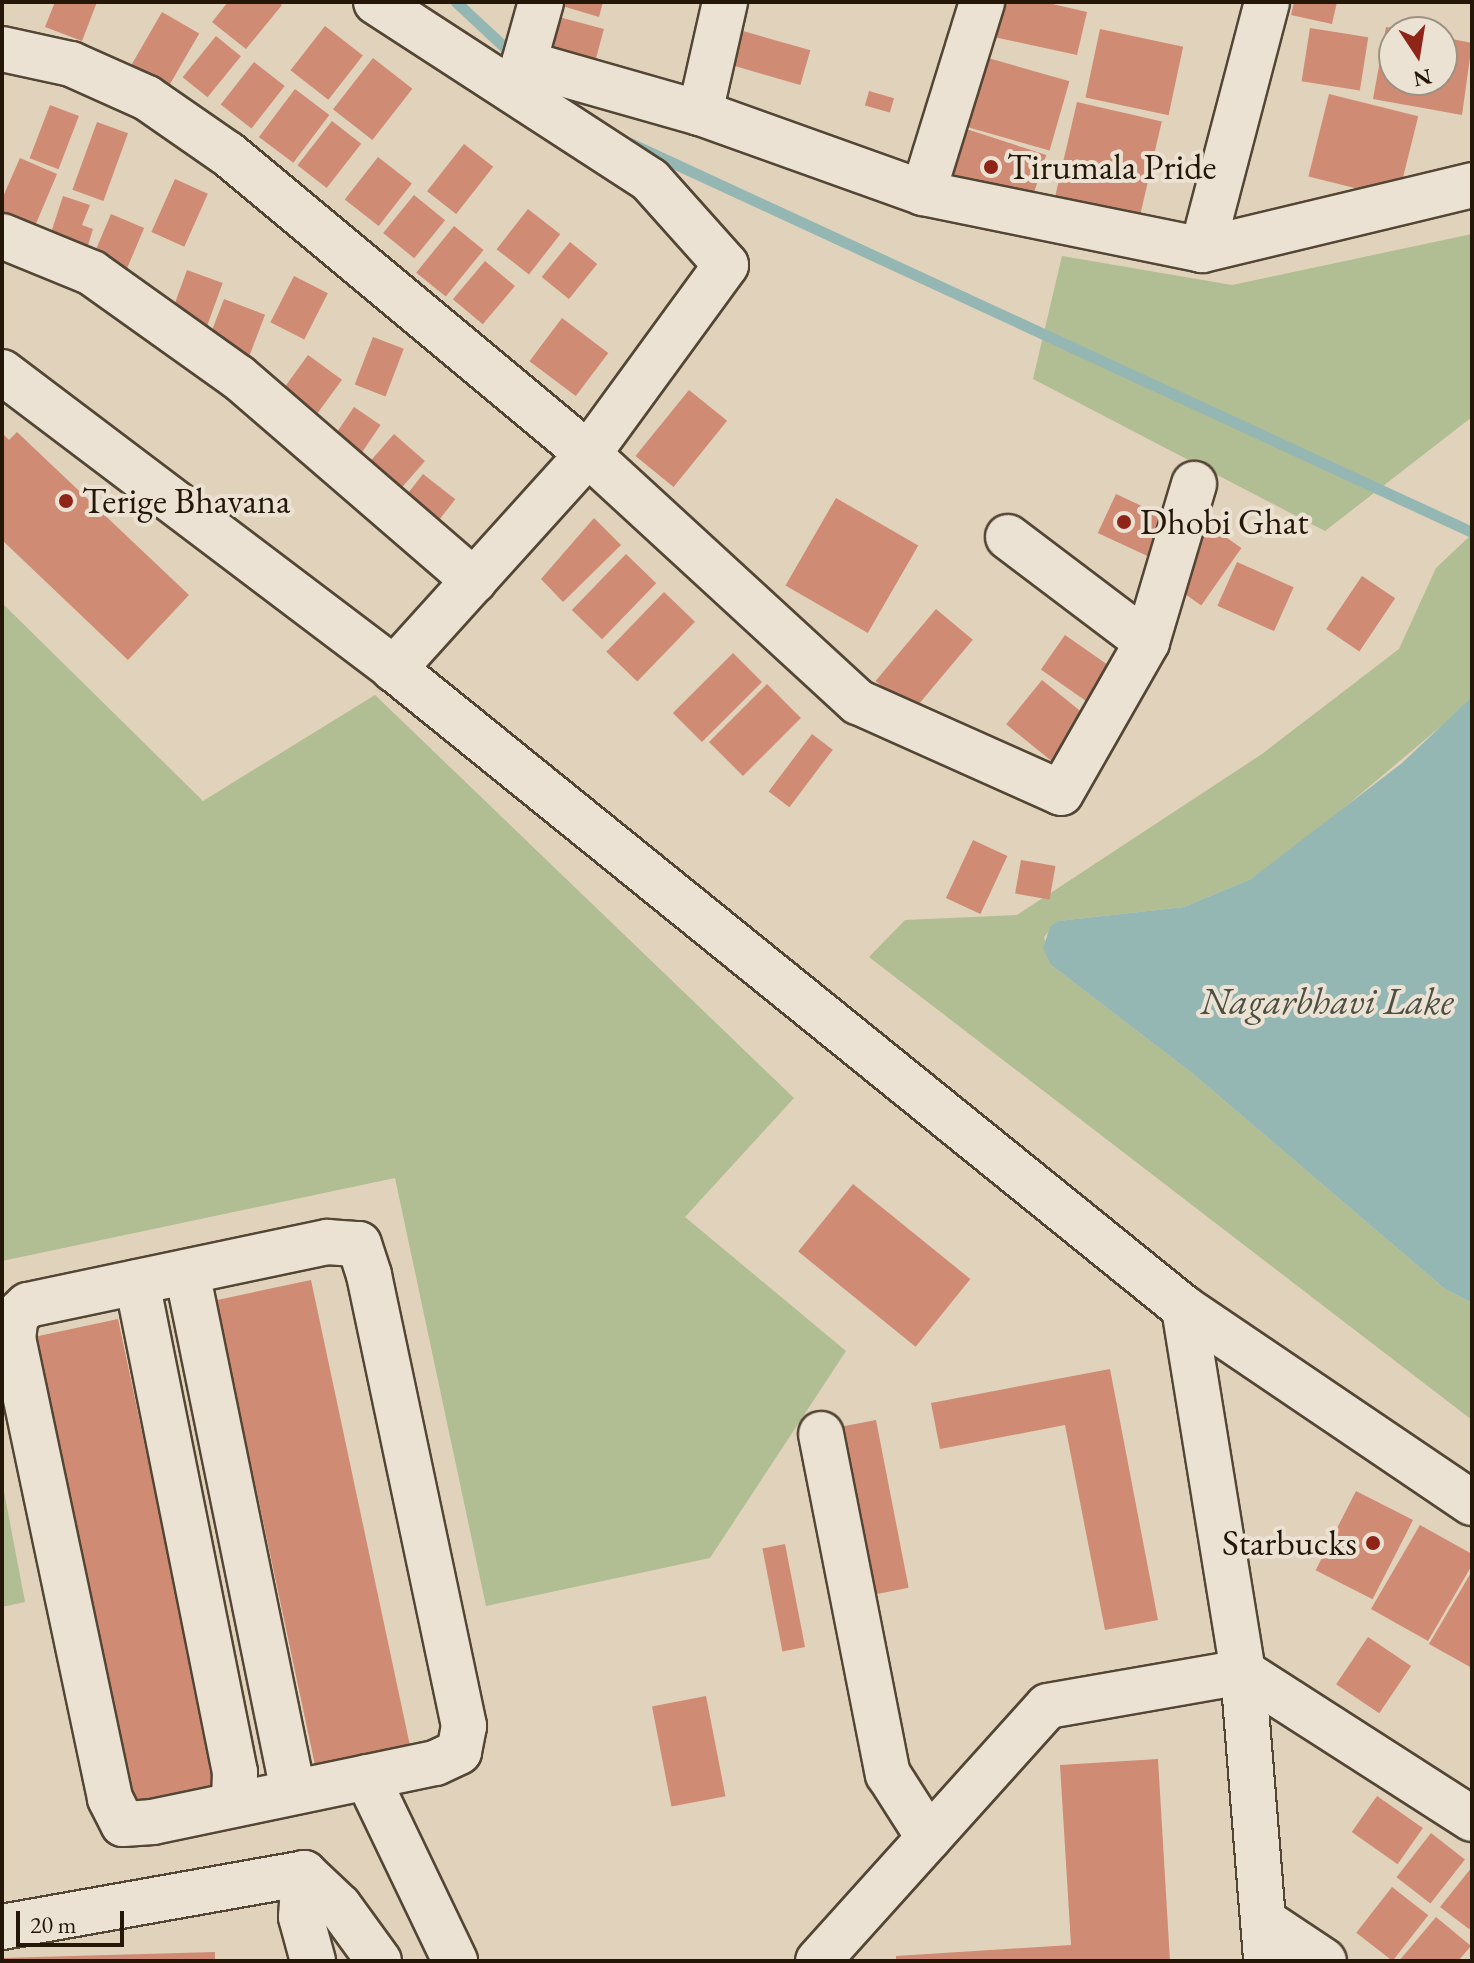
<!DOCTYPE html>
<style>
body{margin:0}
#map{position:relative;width:1474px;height:1963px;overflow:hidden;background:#e1d2bb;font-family:"EB Garamond",serif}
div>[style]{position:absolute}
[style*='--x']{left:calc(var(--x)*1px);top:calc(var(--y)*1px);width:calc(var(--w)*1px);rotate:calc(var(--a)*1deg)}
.green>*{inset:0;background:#b1bd92}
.water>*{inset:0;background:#94b7b4}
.stream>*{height:11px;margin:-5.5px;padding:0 5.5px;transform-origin:5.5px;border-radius:5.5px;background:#94b7b4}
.building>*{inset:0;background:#cf8b74;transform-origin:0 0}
.roads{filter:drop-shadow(2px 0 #534635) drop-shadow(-2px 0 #534635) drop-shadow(0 2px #534635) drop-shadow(0 -2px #534635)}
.minor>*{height:44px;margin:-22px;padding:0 22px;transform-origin:22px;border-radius:22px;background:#ece2d3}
.dots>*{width:22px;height:22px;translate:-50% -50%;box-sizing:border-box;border:4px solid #ece2d3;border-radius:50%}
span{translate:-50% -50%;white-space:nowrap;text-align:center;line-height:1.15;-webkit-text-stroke:8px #ece2d3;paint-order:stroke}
.poi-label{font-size:36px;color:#241708}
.left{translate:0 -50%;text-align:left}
.right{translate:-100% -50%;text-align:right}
.water-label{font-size:38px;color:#4b4f44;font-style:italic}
.frame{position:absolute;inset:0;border:4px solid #241708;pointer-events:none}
.north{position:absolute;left:1378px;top:16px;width:80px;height:80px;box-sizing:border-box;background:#ece2d3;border:2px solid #9c9182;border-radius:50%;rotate:168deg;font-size:22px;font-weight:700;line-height:32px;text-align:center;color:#241708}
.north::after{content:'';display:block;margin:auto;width:28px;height:36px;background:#8f2418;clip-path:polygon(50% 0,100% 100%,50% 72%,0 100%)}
.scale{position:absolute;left:16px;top:1911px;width:108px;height:36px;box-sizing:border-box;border:4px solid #241708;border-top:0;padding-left:10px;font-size:24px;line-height:28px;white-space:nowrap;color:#241708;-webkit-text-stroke:6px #ece2d3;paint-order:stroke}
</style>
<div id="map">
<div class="green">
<div style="clip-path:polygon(1472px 234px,1472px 417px,1325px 531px,1033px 379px,1062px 256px,1232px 285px)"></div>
<div style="clip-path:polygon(1472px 534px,1472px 697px,1459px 711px,1307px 839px,1251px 879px,1184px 907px,1058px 921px,1044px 937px,1051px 965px,1192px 1073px,1445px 1289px,1472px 1303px,1472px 1420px,869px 957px,905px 920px,1017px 915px,1262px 754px,1399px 649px,1436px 568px)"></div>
<div style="clip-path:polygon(2px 603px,203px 801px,375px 695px,794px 1098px,685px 1217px,846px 1351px,710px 1558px,486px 1606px,395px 1178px,2px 1261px)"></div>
<div style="clip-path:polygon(2px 1481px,25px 1602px,2px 1607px)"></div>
</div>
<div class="water">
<div style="clip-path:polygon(1472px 697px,1472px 1303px,1445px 1289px,1192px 1073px,1051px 965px,1043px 948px,1050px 927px,1058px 921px,1184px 907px,1251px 879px,1402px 763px)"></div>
</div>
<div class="stream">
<div style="--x:456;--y:2;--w:81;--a:43"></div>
<div style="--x:630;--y:143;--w:928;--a:24.8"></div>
</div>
<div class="building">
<div style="clip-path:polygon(55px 2px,97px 2px,82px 41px,45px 27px)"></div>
<div style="clip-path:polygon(228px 2px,278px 2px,282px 5px,246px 49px,212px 22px)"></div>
<div style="clip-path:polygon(549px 2px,603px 2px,599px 17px)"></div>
<div style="clip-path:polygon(1002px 2px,1044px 2px,1087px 12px,1077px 55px,994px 37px)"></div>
<div style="clip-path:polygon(1294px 2px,1337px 2px,1332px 24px,1291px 15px)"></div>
<div style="left:162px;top:12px;width:43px;height:63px;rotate:30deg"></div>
<div style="left:544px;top:13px;width:62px;height:43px;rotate:15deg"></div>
<div style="left:325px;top:26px;width:48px;height:56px;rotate:38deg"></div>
<div style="clip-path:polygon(1386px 27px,1405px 30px,1394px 32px,1394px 80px,1442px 80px,1442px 37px,1472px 43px,1462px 115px,1373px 99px)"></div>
<div style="left:1310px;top:28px;width:59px;height:54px;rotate:9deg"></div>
<div style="left:1100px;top:29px;width:85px;height:70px;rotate:12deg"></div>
<div style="left:743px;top:31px;width:70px;height:36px;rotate:16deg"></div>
<div style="left:216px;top:36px;width:32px;height:53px;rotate:39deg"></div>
<div style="left:981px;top:56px;width:92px;height:72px;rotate:16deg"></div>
<div style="left:373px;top:58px;width:50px;height:65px;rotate:38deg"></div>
<div style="left:254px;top:62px;width:39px;height:54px;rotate:38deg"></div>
<div style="left:295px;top:89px;width:43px;height:60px;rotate:37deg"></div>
<div style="left:869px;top:91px;width:26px;height:15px;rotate:16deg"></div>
<div style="left:1329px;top:94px;width:92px;height:85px;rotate:14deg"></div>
<div style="left:1077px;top:102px;width:87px;height:116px;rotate:13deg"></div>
<div style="left:50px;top:105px;width:31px;height:57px;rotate:21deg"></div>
<div style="left:332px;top:121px;width:37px;height:56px;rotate:38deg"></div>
<div style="left:97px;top:122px;width:33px;height:72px;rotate:20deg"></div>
<div style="left:954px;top:125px;width:97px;height:57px;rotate:18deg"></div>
<div style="left:464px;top:144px;width:37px;height:60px;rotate:38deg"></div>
<div style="left:378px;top:157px;width:43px;height:54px;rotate:38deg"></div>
<div style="clip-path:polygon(20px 158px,57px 174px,35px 226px,2px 212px,2px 199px)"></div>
<div style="left:175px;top:179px;width:36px;height:58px;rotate:24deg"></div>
<div style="left:414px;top:195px;width:40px;height:49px;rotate:39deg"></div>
<div style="clip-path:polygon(63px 196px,90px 205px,82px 225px,93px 229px,85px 255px,48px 242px)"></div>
<div style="left:528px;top:209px;width:41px;height:51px;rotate:38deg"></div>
<div style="left:111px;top:214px;width:36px;height:54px;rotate:23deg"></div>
<div style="left:454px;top:226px;width:38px;height:60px;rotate:39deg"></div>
<div style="left:570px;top:242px;width:35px;height:45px;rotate:39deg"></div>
<div style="left:485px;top:261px;width:39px;height:50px;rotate:40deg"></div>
<div style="left:187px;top:270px;width:38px;height:59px;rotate:20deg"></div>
<div style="left:294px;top:276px;width:38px;height:52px;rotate:27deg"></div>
<div style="left:224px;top:299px;width:44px;height:54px;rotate:21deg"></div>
<div style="left:562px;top:318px;width:58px;height:54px;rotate:37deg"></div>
<div style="left:373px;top:337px;width:33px;height:51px;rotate:21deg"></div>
<div style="left:308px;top:355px;width:42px;height:58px;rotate:36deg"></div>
<div style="left:689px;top:390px;width:49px;height:85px;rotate:39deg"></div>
<div style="left:354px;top:407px;width:32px;height:47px;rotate:34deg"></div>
<div style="clip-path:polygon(17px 432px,189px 595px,128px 660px,2px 540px,2px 433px,9px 440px)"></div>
<div style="left:394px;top:434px;width:41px;height:49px;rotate:41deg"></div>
<div style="left:423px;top:474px;width:41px;height:47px;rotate:38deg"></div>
<div style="left:1116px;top:494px;width:57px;height:43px;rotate:25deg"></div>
<div style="left:836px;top:498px;width:95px;height:101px;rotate:30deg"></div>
<div style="clip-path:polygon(594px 518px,621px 545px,563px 602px,541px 579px)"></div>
<div style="left:1207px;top:524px;width:42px;height:70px;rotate:35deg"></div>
<div style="left:626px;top:554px;width:42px;height:78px;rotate:44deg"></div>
<div style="left:1237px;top:562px;width:62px;height:48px;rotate:24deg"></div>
<div style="left:1362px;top:576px;width:40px;height:64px;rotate:34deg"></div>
<div style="left:664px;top:592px;width:43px;height:83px;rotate:44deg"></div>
<div style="left:936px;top:609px;width:48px;height:94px;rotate:40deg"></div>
<div style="left:1065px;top:635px;width:62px;height:42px;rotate:35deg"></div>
<div style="left:733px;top:653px;width:41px;height:85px;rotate:45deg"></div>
<div style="left:1042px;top:680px;width:62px;height:57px;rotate:39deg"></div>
<div style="left:767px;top:684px;width:48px;height:82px;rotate:45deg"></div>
<div style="left:812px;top:734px;width:26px;height:72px;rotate:37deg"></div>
<div style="left:973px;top:840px;width:38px;height:64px;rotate:25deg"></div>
<div style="left:1021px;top:860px;width:35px;height:34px;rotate:10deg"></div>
<div style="left:853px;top:1184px;width:151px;height:87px;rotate:39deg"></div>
<div style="left:311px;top:1280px;width:483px;height:97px;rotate:78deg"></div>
<div style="left:118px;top:1319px;width:482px;height:98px;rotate:78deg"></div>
<div style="clip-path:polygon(1110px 1369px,1158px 1620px,1105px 1630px,1065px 1425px,940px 1449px,931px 1403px)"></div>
<div style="left:876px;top:1420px;width:171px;height:36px;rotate:79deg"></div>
<div style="left:1356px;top:1491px;width:64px;height:89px;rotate:27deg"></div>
<div style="clip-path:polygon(1420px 1525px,1472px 1554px,1472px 1565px,1428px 1641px,1371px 1609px)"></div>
<div style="left:785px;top:1544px;width:105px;height:23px;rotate:79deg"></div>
<div style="clip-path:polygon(1472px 1571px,1472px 1668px,1429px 1644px)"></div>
<div style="left:1368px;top:1637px;width:52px;height:57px;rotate:34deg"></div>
<div style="left:706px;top:1696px;width:102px;height:55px;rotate:79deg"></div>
<div style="clip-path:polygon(1158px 1759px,1170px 1961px,896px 1961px,896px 1956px,1071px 1945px,1060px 1765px)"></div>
<div style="left:1377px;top:1796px;width:56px;height:44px;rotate:35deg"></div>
<div style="left:1431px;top:1833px;width:43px;height:56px;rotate:38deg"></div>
<div style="clip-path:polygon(1472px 1867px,1472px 1925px,1469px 1929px,1440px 1907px)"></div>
<div style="left:1392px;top:1887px;width:46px;height:58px;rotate:38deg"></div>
<div style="clip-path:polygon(1436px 1917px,1471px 1946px,1458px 1961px,1399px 1961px)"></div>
<div style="clip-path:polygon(215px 1952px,215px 1961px,2px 1961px,2px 1958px)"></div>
</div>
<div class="roads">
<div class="minor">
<div style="--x:376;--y:2;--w:327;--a:33"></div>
<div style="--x:650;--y:180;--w:114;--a:48.2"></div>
<div style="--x:726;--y:265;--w:234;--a:126.1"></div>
<div style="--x:588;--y:454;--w:290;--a:132.1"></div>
<div style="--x:541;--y:2;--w:63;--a:105.6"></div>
<div style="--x:524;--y:63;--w:183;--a:15.9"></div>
<div style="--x:700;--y:113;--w:237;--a:19.7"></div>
<div style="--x:923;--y:193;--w:285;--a:11.5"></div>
<div style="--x:1202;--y:250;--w:278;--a:-13.5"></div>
<div style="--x:2;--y:49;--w:71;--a:12.3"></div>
<div style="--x:71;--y:64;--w:83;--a:24.1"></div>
<div style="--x:147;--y:98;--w:98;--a:34.7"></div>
<div style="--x:228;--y:154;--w:469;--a:39.8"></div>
<div style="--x:588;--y:454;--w:367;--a:42.6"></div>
<div style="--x:858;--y:702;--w:222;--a:24.1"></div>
<div style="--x:1061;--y:793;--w:174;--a:-60.3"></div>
<div style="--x:1147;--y:642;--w:165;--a:-73.4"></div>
<div style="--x:700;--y:113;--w:114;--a:-77.3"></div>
<div style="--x:923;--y:193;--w:200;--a:-72.8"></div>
<div style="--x:2;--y:236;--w:97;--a:22.3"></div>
<div style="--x:92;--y:273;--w:179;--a:35.5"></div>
<div style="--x:238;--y:377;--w:312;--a:40.8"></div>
<div style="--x:1202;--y:250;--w:256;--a:-75.3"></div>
<div style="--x:2;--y:372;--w:492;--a:37.1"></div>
<div style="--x:394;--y:669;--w:1016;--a:38.97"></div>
<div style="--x:1184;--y:1308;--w:348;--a:34.1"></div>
<div style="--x:1008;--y:537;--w:174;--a:37.1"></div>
<div style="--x:327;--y:1242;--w:32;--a:4"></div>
<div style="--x:359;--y:1244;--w:33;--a:72"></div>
<div style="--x:369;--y:1275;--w:461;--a:78.1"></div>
<div style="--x:464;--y:1726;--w:26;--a:101"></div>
<div style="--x:459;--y:1752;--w:26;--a:155"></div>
<div style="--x:435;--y:1763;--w:288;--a:168.2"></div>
<div style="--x:153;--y:1822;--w:30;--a:176"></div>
<div style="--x:123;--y:1824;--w:29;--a:-117"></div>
<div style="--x:110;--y:1798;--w:469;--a:-101.9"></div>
<div style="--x:13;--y:1339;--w:23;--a:-83"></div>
<div style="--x:16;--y:1316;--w:16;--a:-43"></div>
<div style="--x:28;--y:1305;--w:306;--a:-11.9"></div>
<div style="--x:187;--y:1272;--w:530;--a:78.46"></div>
<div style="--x:137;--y:1282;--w:500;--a:78.7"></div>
<div style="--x:235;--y:1772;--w:31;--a:92"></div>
<div style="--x:1184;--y:1308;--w:369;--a:80.8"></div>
<div style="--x:1243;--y:1672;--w:290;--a:85.4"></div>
<div style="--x:821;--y:1434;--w:347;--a:78.9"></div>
<div style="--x:888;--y:1774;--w:76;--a:57.4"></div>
<div style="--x:367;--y:1777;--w:204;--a:64.4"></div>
<div style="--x:304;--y:1873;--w:48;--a:43.3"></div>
<div style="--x:339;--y:1906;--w:68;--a:54"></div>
<div style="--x:304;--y:1873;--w:44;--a:93.9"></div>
<div style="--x:301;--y:1917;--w:46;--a:74.7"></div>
<div style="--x:1264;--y:1921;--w:72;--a:33.7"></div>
<div style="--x:2;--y:1927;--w:307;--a:-10.1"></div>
<div style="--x:818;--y:1961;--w:343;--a:-48"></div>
<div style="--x:1048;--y:1706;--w:198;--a:-9.9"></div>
<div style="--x:1243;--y:1672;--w:272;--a:32.7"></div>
</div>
</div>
<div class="dots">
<div style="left:991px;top:167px;background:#8f2418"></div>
<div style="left:66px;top:501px;background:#8f2418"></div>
<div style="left:1124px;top:522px;background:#8f2418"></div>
<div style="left:1373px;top:1543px;background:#8f2418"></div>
</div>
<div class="poi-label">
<span class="left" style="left:1007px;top:167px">Tirumala Pride</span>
<span class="left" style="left:82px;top:501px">Terige Bhavana</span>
<span class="left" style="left:1140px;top:522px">Dhobi Ghat</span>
<span class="right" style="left:1357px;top:1543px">Starbucks</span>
</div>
<div class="water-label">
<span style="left:1327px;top:1001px">Nagarbhavi Lake</span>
</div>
<div class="frame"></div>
<div class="north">N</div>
<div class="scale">20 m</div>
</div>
